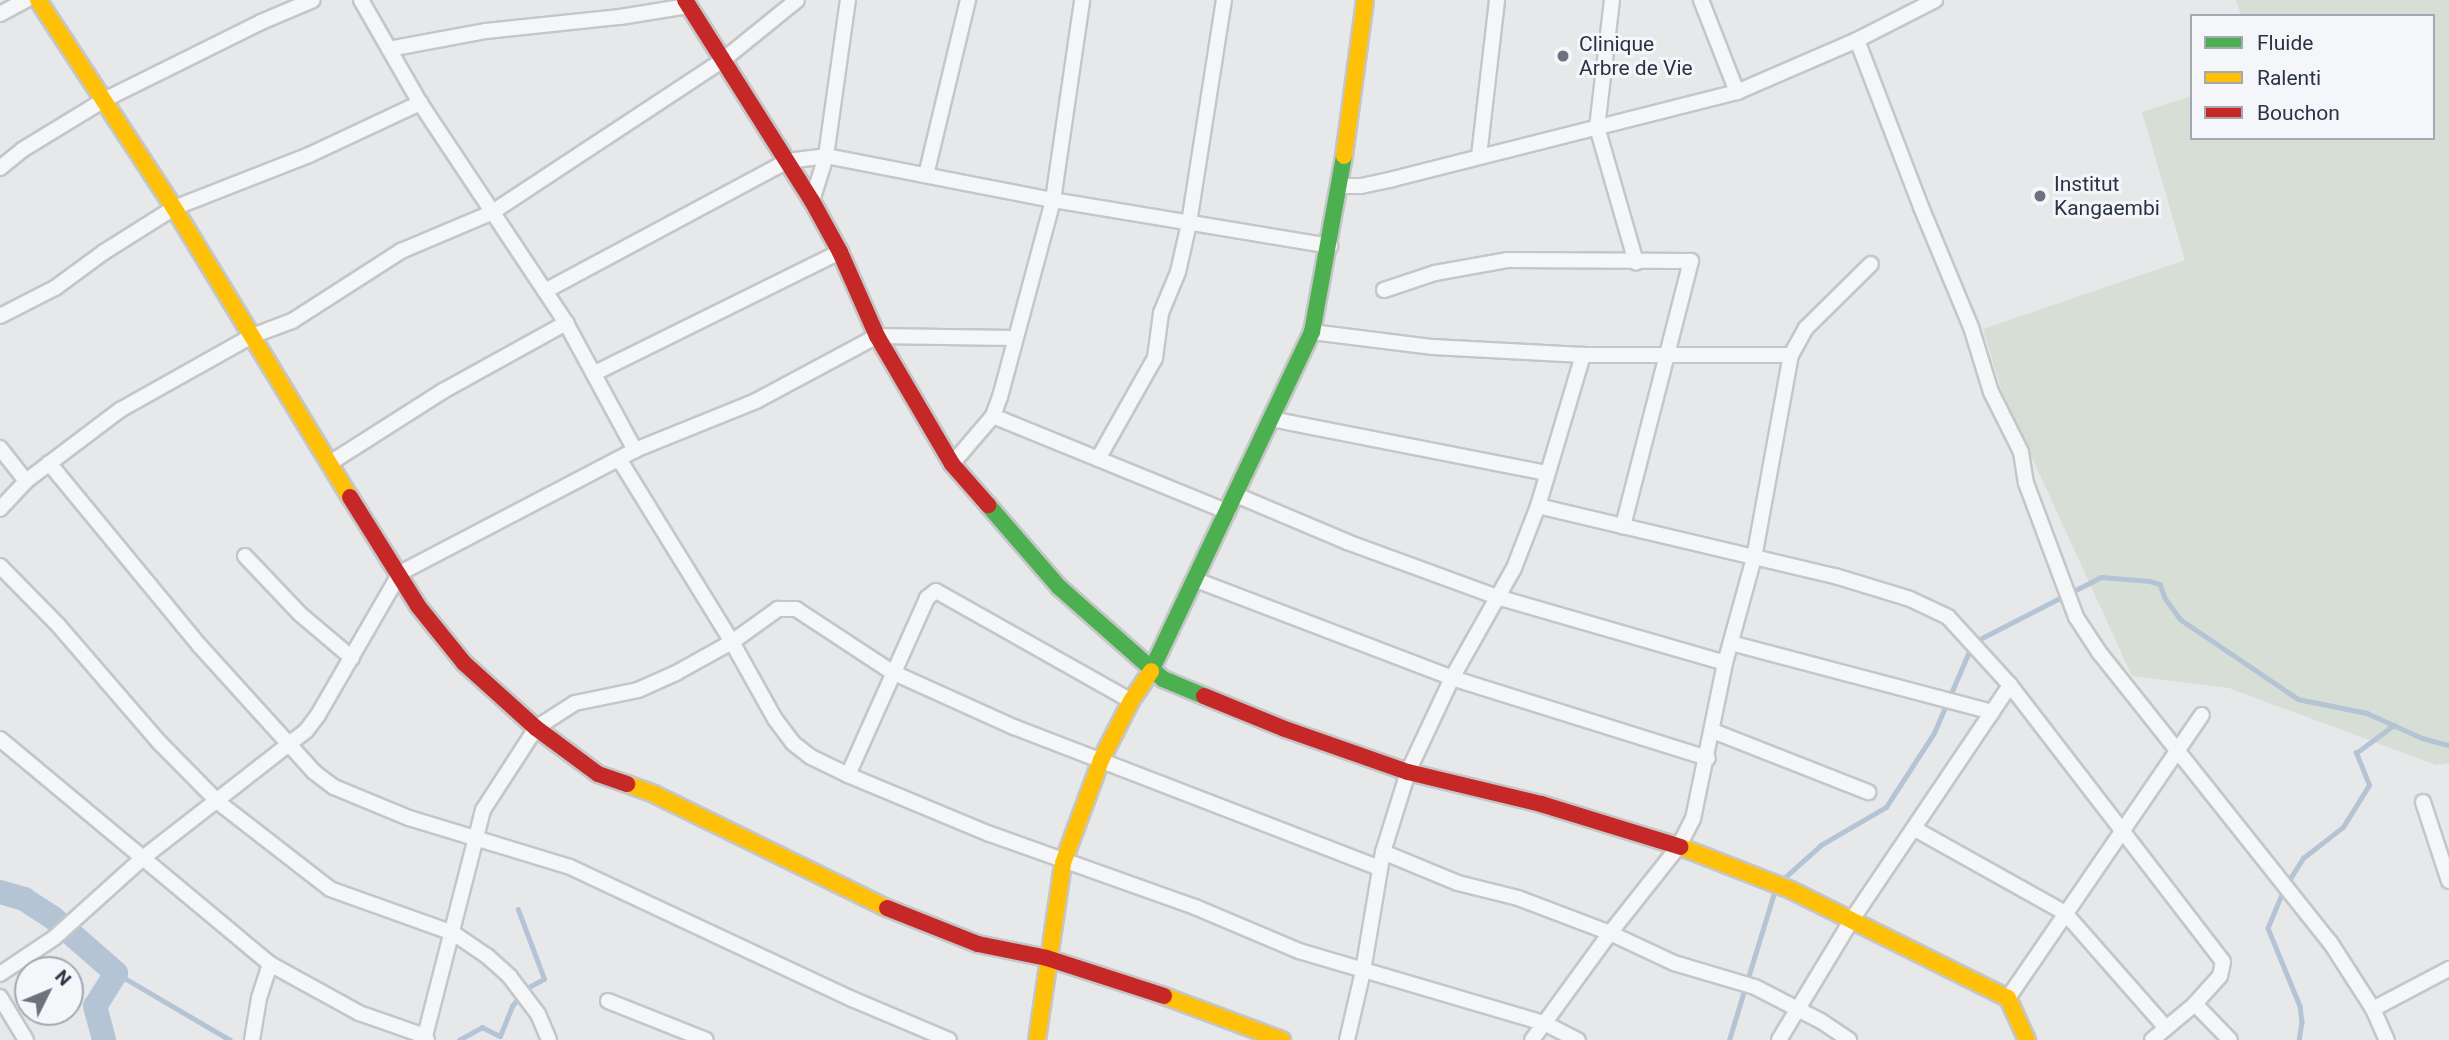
<!DOCTYPE html>
<style>
body{margin:0}
#map{position:relative;width:2449px;height:1040px;overflow:hidden;background:#e6e8ea;font-family:Roboto,sans-serif}
div>[style]{position:absolute}
[style*='--x']{left:calc(var(--x)*1px);top:calc(var(--y)*1px);width:calc(var(--w)*1px);rotate:calc(var(--a)*1deg)}
.green>*{inset:0;background:#d6ded6}
.stream>*{height:4.5px;margin:-2.25px;padding:0 2.25px;transform-origin:2.25px;border-radius:2.25px;background:#b4c4d5}
.river>*{height:24px;margin:-12px;padding:0 12px;transform-origin:12px;border-radius:12px;background:#b4c4d5}
.roads{filter:drop-shadow(2px 0 #c4c6c8) drop-shadow(-2px 0 #c4c6c8) drop-shadow(0 2px #c4c6c8) drop-shadow(0 -2px #c4c6c8)}
.street>*{height:14px;margin:-7px;padding:0 7px;transform-origin:7px;border-radius:7px;background:#f5f6f7}
.fast>*{height:16px;margin:-8px;padding:0 8px;transform-origin:8px;border-radius:8px;background:#4caf50}
.slow>*{height:16px;margin:-8px;padding:0 8px;transform-origin:8px;border-radius:8px;background:#ffc107}
.jam>*{height:16px;margin:-8px;padding:0 8px;transform-origin:8px;border-radius:8px;background:#c62828}
.dots>*{width:19px;height:19px;translate:-50% -50%;box-sizing:border-box;border:4px solid #f4f6f9;border-radius:50%}
span{translate:-50% -50%;white-space:nowrap;text-align:center;line-height:1.15;-webkit-text-stroke:6px #f4f6f9;paint-order:stroke}
.poi-label{font-size:21px;color:#2b3445}
.left{translate:0 -50%;text-align:left}
.legend{position:absolute;left:2190px;top:14px;width:245px;height:126px;box-sizing:border-box;background:#f4f6f9;border:2px solid #a4a8b1;margin:0;padding:9px 12px;list-style:none;font-size:21px;color:#2b3445}
.legend li{display:flex;align-items:center;gap:14px;height:35px}
.legend b{width:35px;border:2px solid #a4a8b1}
.north{position:absolute;left:14px;top:956px;width:70px;height:70px;box-sizing:border-box;background:#f4f6f9;border:2px solid #a4a8b1;border-radius:50%;rotate:47deg;font-size:19px;font-weight:700;line-height:28px;text-align:center;color:#2b3445}
.north::after{content:'';display:block;margin:auto;width:24px;height:32px;background:#6c737f;clip-path:polygon(50% 0,100% 100%,50% 72%,0 100%)}
</style>
<div id="map">
<div class="green">
<div style="clip-path:polygon(2236px 0,2449px 0,2449px 763px,2436px 765px,2229px 688px,2132px 676px,2002px 392px,1983px 329px,2185px 260px,2142px 112px,2192px 96px,2192px 138px,2433px 138px,2433px 16px,2241px 16px)"></div>
</div>
<div class="stream">
<div style="--x:1976;--y:641;--w:140;--a:-27.1"></div>
<div style="--x:2101;--y:577;--w:49;--a:4.7"></div>
<div style="--x:2150;--y:581;--w:10;--a:17"></div>
<div style="--x:2160;--y:584;--w:15;--a:70"></div>
<div style="--x:2165;--y:598;--w:26;--a:54"></div>
<div style="--x:2180;--y:619;--w:143;--a:34.1"></div>
<div style="--x:2298;--y:699;--w:70;--a:11.5"></div>
<div style="--x:2367;--y:713;--w:60;--a:24.4"></div>
<div style="--x:2422;--y:738;--w:28;--a:15"></div>
<div style="--x:1782;--y:880;--w:52;--a:-41.9"></div>
<div style="--x:1821;--y:845;--w:75;--a:-30.3"></div>
<div style="--x:1886;--y:807;--w:88;--a:-57"></div>
<div style="--x:1934;--y:733;--w:94;--a:-66.7"></div>
<div style="--x:2288;--y:882;--w:28;--a:-58"></div>
<div style="--x:2303;--y:858;--w:51;--a:-37.8"></div>
<div style="--x:2343;--y:827;--w:49;--a:-58.2"></div>
<div style="--x:2369;--y:785;--w:35;--a:-112"></div>
<div style="--x:2356;--y:753;--w:47;--a:-36.4"></div>
<div style="--x:2284;--y:890;--w:41;--a:112.8"></div>
<div style="--x:2268;--y:928;--w:84;--a:67.7"></div>
<div style="--x:2300;--y:1006;--w:16;--a:83"></div>
<div style="--x:2302;--y:1022;--w:18;--a:99"></div>
<div style="--x:116;--y:973;--w:132;--a:30.4"></div>
<div style="--x:459;--y:1040;--w:26;--a:-29"></div>
<div style="--x:482;--y:1027;--w:20;--a:27"></div>
<div style="--x:500;--y:1036;--w:32;--a:-68"></div>
<div style="--x:512;--y:1006;--w:23;--a:-50"></div>
<div style="--x:527;--y:988;--w:19;--a:-28"></div>
<div style="--x:544;--y:979;--w:74;--a:-110.6"></div>
<div style="--x:1729;--y:1040;--w:157;--a:-73"></div>
</div>
<div class="river">
<div style="--x:0;--y:892;--w:25;--a:16"></div>
<div style="--x:24;--y:899;--w:33;--a:33"></div>
<div style="--x:52;--y:917;--w:85;--a:41.2"></div>
<div style="--x:116;--y:973;--w:39;--a:122"></div>
<div style="--x:95;--y:1006;--w:35;--a:75"></div>
</div>
<div class="roads">
<div class="street">
<div style="--x:361;--y:0;--w:119;--a:60.2"></div>
<div style="--x:420;--y:103;--w:264;--a:56.4"></div>
<div style="--x:566;--y:323;--w:145;--a:61.5"></div>
<div style="--x:1612;--y:0;--w:128;--a:96.7"></div>
<div style="--x:1597;--y:127;--w:141;--a:73.9"></div>
<div style="--x:1701;--y:0;--w:99;--a:68.6"></div>
<div style="--x:0;--y:14;--w:30;--a:-28"></div>
<div style="--x:1857;--y:40;--w:179;--a:69"></div>
<div style="--x:1921;--y:207;--w:130;--a:67.4"></div>
<div style="--x:1971;--y:327;--w:68;--a:72.9"></div>
<div style="--x:1991;--y:392;--w:67;--a:63.4"></div>
<div style="--x:2021;--y:452;--w:31;--a:81"></div>
<div style="--x:2026;--y:483;--w:143;--a:69.5"></div>
<div style="--x:2076;--y:617;--w:42;--a:56.7"></div>
<div style="--x:2099;--y:652;--w:371;--a:51.5"></div>
<div style="--x:2330;--y:942;--w:80;--a:57.3"></div>
<div style="--x:2373;--y:1009;--w:34;--a:66"></div>
<div style="--x:389;--y:49;--w:99;--a:-10.5"></div>
<div style="--x:486;--y:31;--w:135;--a:-6"></div>
<div style="--x:620;--y:17;--w:69;--a:-9.2"></div>
<div style="--x:1479;--y:156;--w:157;--a:-83.4"></div>
<div style="--x:0;--y:168;--w:28;--a:-39"></div>
<div style="--x:22;--y:150;--w:96;--a:-31.4"></div>
<div style="--x:104;--y:100;--w:175;--a:-26.4"></div>
<div style="--x:261;--y:22;--w:56;--a:-22.9"></div>
<div style="--x:926;--y:175;--w:180;--a:-76.5"></div>
<div style="--x:1340;--y:186;--w:21;--a:0"></div>
<div style="--x:1361;--y:186;--w:33;--a:-12"></div>
<div style="--x:1393;--y:179;--w:355;--a:-14.2"></div>
<div style="--x:1737;--y:92;--w:131;--a:-23.4"></div>
<div style="--x:1857;--y:40;--w:88;--a:-27.1"></div>
<div style="--x:812;--y:201;--w:47;--a:-72.7"></div>
<div style="--x:826;--y:156;--w:158;--a:-82"></div>
<div style="--x:1384;--y:290;--w:54;--a:-18.4"></div>
<div style="--x:1435;--y:273;--w:73;--a:-10.2"></div>
<div style="--x:1507;--y:260;--w:184;--a:0.3"></div>
<div style="--x:1691;--y:261;--w:274;--a:104.4"></div>
<div style="--x:545;--y:291;--w:275;--a:-28.2"></div>
<div style="--x:787;--y:161;--w:39;--a:-7"></div>
<div style="--x:826;--y:156;--w:231;--a:11"></div>
<div style="--x:1053;--y:200;--w:281;--a:9.4"></div>
<div style="--x:0;--y:316;--w:62;--a:-27"></div>
<div style="--x:55;--y:288;--w:61;--a:-36.3"></div>
<div style="--x:104;--y:252;--w:83;--a:-32.2"></div>
<div style="--x:174;--y:208;--w:145;--a:-21.4"></div>
<div style="--x:309;--y:155;--w:123;--a:-25.1"></div>
<div style="--x:1312;--y:332;--w:122;--a:7.1"></div>
<div style="--x:1433;--y:347;--w:150;--a:3.1"></div>
<div style="--x:1583;--y:355;--w:208;--a:0"></div>
<div style="--x:595;--y:373;--w:273;--a:-26.3"></div>
<div style="--x:993;--y:416;--w:254;--a:22.2"></div>
<div style="--x:1271;--y:419;--w:281;--a:11.1"></div>
<div style="--x:0;--y:448;--w:42;--a:51.8"></div>
<div style="--x:619;--y:459;--w:215;--a:58.3"></div>
<div style="--x:732;--y:642;--w:88;--a:60.8"></div>
<div style="--x:775;--y:719;--w:30;--a:53"></div>
<div style="--x:793;--y:743;--w:23;--a:38"></div>
<div style="--x:811;--y:757;--w:41;--a:25.9"></div>
<div style="--x:848;--y:775;--w:154;--a:22.6"></div>
<div style="--x:990;--y:834;--w:218;--a:19.6"></div>
<div style="--x:1195;--y:907;--w:113;--a:22.9"></div>
<div style="--x:1299;--y:951;--w:255;--a:16.4"></div>
<div style="--x:1544;--y:1023;--w:38;--a:27"></div>
<div style="--x:1098;--y:459;--w:116;--a:-60.6"></div>
<div style="--x:1155;--y:358;--w:45;--a:-82.4"></div>
<div style="--x:1161;--y:313;--w:44;--a:-67.5"></div>
<div style="--x:1178;--y:272;--w:50;--a:-77.3"></div>
<div style="--x:1189;--y:223;--w:226;--a:-81.1"></div>
<div style="--x:49;--y:463;--w:236;--a:50.5"></div>
<div style="--x:199;--y:645;--w:171;--a:47.8"></div>
<div style="--x:314;--y:772;--w:25;--a:37"></div>
<div style="--x:334;--y:787;--w:81;--a:22.5"></div>
<div style="--x:409;--y:818;--w:168;--a:16.9"></div>
<div style="--x:570;--y:867;--w:311;--a:25.1"></div>
<div style="--x:852;--y:999;--w:105;--a:22.9"></div>
<div style="--x:330;--y:463;--w:134;--a:-32.5"></div>
<div style="--x:443;--y:391;--w:141;--a:-28.9"></div>
<div style="--x:952;--y:464;--w:63;--a:-49.5"></div>
<div style="--x:993;--y:416;--w:20;--a:-70"></div>
<div style="--x:1000;--y:397;--w:204;--a:-74.9"></div>
<div style="--x:1053;--y:200;--w:202;--a:-81.7"></div>
<div style="--x:1236;--y:495;--w:121;--a:22.9"></div>
<div style="--x:1347;--y:542;--w:160;--a:20.1"></div>
<div style="--x:1497;--y:597;--w:237;--a:16.1"></div>
<div style="--x:1538;--y:506;--w:305;--a:13.3"></div>
<div style="--x:1835;--y:576;--w:78;--a:17"></div>
<div style="--x:1910;--y:599;--w:42;--a:25.3"></div>
<div style="--x:1948;--y:617;--w:92;--a:47.6"></div>
<div style="--x:2010;--y:685;--w:349;--a:52.4"></div>
<div style="--x:2223;--y:962;--w:14;--a:102"></div>
<div style="--x:2220;--y:976;--w:38;--a:132"></div>
<div style="--x:2195;--y:1004;--w:56;--a:140.1"></div>
<div style="--x:0;--y:509;--w:38;--a:-47"></div>
<div style="--x:26;--y:481;--w:118;--a:-37.1"></div>
<div style="--x:120;--y:410;--w:151;--a:-29.3"></div>
<div style="--x:252;--y:336;--w:43;--a:-20.6"></div>
<div style="--x:292;--y:321;--w:130;--a:-32.7"></div>
<div style="--x:401;--y:251;--w:98;--a:-22.9"></div>
<div style="--x:491;--y:213;--w:278;--a:-33.4"></div>
<div style="--x:723;--y:60;--w:95;--a:-39"></div>
<div style="--x:245;--y:556;--w:80;--a:46.5"></div>
<div style="--x:300;--y:614;--w:68;--a:40.2"></div>
<div style="--x:0;--y:566;--w:83;--a:45.5"></div>
<div style="--x:58;--y:625;--w:156;--a:49.2"></div>
<div style="--x:160;--y:743;--w:83;--a:45.5"></div>
<div style="--x:218;--y:802;--w:142;--a:37.8"></div>
<div style="--x:330;--y:889;--w:131;--a:19.7"></div>
<div style="--x:453;--y:933;--w:41;--a:34.1"></div>
<div style="--x:487;--y:956;--w:31;--a:42"></div>
<div style="--x:510;--y:977;--w:46;--a:52.9"></div>
<div style="--x:538;--y:1014;--w:28;--a:67"></div>
<div style="--x:1196;--y:580;--w:274;--a:20.9"></div>
<div style="--x:1452;--y:678;--w:268;--a:17.4"></div>
<div style="--x:1731;--y:643;--w:270;--a:14.8"></div>
<div style="--x:1713;--y:731;--w:167;--a:21.5"></div>
<div style="--x:0;--y:739;--w:351;--a:39.8"></div>
<div style="--x:270;--y:964;--w:102;--a:28.8"></div>
<div style="--x:359;--y:1013;--w:70;--a:19.2"></div>
<div style="--x:848;--y:775;--w:194;--a:-65.9"></div>
<div style="--x:927;--y:598;--w:11;--a:-38"></div>
<div style="--x:936;--y:591;--w:224;--a:29.4"></div>
<div style="--x:2423;--y:802;--w:83;--a:71.8"></div>
<div style="--x:1915;--y:829;--w:172;--a:29.2"></div>
<div style="--x:2065;--y:913;--w:153;--a:48.7"></div>
<div style="--x:1383;--y:852;--w:81;--a:22.5"></div>
<div style="--x:1458;--y:883;--w:62;--a:14"></div>
<div style="--x:1518;--y:898;--w:98;--a:20.8"></div>
<div style="--x:1610;--y:933;--w:71;--a:25.1"></div>
<div style="--x:1674;--y:963;--w:84;--a:16.5"></div>
<div style="--x:1755;--y:987;--w:74;--a:27.3"></div>
<div style="--x:1821;--y:1021;--w:34;--a:34"></div>
<div style="--x:0;--y:974;--w:65;--a:-33.7"></div>
<div style="--x:54;--y:938;--w:121;--a:-42"></div>
<div style="--x:144;--y:857;--w:205;--a:-37.9"></div>
<div style="--x:306;--y:731;--w:20;--a:-53"></div>
<div style="--x:318;--y:715;--w:164;--a:-60"></div>
<div style="--x:400;--y:573;--w:265;--a:-27.6"></div>
<div style="--x:635;--y:450;--w:131;--a:-22"></div>
<div style="--x:756;--y:401;--w:137;--a:-28.2"></div>
<div style="--x:877;--y:336;--w:136;--a:0.8"></div>
<div style="--x:0;--y:997;--w:50;--a:58.8"></div>
<div style="--x:2008;--y:998;--w:343;--a:-55.6"></div>
<div style="--x:608;--y:1001;--w:105;--a:21.7"></div>
<div style="--x:2195;--y:1004;--w:50;--a:45.8"></div>
<div style="--x:2373;--y:1009;--w:86;--a:-27.8"></div>
<div style="--x:252;--y:1040;--w:43;--a:-80.5"></div>
<div style="--x:259;--y:998;--w:36;--a:-72"></div>
<div style="--x:427;--y:1040;--w:4;--a:-117"></div>
<div style="--x:425;--y:1036;--w:233;--a:-75.6"></div>
<div style="--x:483;--y:810;--w:98;--a:-57.1"></div>
<div style="--x:536;--y:728;--w:46;--a:-32.7"></div>
<div style="--x:575;--y:703;--w:64;--a:-11.7"></div>
<div style="--x:638;--y:690;--w:42;--a:-24.1"></div>
<div style="--x:676;--y:673;--w:64;--a:-29"></div>
<div style="--x:732;--y:642;--w:57;--a:-35.7"></div>
<div style="--x:778;--y:609;--w:18;--a:0"></div>
<div style="--x:796;--y:609;--w:115;--a:33.3"></div>
<div style="--x:892;--y:672;--w:134;--a:24.3"></div>
<div style="--x:1014;--y:727;--w:392;--a:21.1"></div>
<div style="--x:1347;--y:1040;--w:71;--a:-76.9"></div>
<div style="--x:1363;--y:971;--w:121;--a:-80.5"></div>
<div style="--x:1383;--y:852;--w:84;--a:-72.6"></div>
<div style="--x:1408;--y:772;--w:104;--a:-64.9"></div>
<div style="--x:1452;--y:678;--w:126;--a:-60.6"></div>
<div style="--x:1514;--y:568;--w:66;--a:-68.8"></div>
<div style="--x:1538;--y:506;--w:158;--a:-73.4"></div>
<div style="--x:1532;--y:1040;--w:132;--a:-53.9"></div>
<div style="--x:1610;--y:933;--w:111;--a:-51.6"></div>
<div style="--x:1679;--y:846;--w:30;--a:-63"></div>
<div style="--x:1693;--y:819;--w:159;--a:-78.4"></div>
<div style="--x:1725;--y:663;--w:109;--a:-74.6"></div>
<div style="--x:1754;--y:558;--w:206;--a:-79.7"></div>
<div style="--x:1791;--y:355;--w:31;--a:-61"></div>
<div style="--x:1806;--y:328;--w:91;--a:-44.6"></div>
<div style="--x:1779;--y:1040;--w:143;--a:-58.8"></div>
<div style="--x:1853;--y:918;--w:281;--a:-56"></div>
</div>
<div class="fast">
<div style="--x:988;--y:505;--w:108;--a:49.1"></div>
<div style="--x:1059;--y:587;--w:139;--a:41.5"></div>
<div style="--x:1163;--y:679;--w:44;--a:22.5"></div>
<div style="--x:1151;--y:671;--w:375;--a:-64.6"></div>
<div style="--x:1312;--y:332;--w:179;--a:-79.7"></div>
</div>
<div class="slow">
<div style="--x:38;--y:0;--w:249;--a:56.8"></div>
<div style="--x:174;--y:208;--w:338;--a:58.7"></div>
<div style="--x:1344;--y:156;--w:157;--a:-82.3"></div>
<div style="--x:627;--y:784;--w:29;--a:20"></div>
<div style="--x:654;--y:794;--w:259;--a:26.1"></div>
<div style="--x:1681;--y:847;--w:118;--a:21.4"></div>
<div style="--x:1791;--y:890;--w:242;--a:26.5"></div>
<div style="--x:2008;--y:998;--w:46;--a:65.7"></div>
<div style="--x:1164;--y:996;--w:126;--a:20.4"></div>
<div style="--x:1037;--y:1040;--w:179;--a:-81.6"></div>
<div style="--x:1063;--y:863;--w:110;--a:-69.7"></div>
<div style="--x:1101;--y:760;--w:66;--a:-63"></div>
<div style="--x:1131;--y:701;--w:36;--a:-56"></div>
</div>
<div class="jam">
<div style="--x:685;--y:0;--w:238;--a:57.7"></div>
<div style="--x:812;--y:201;--w:58;--a:61.2"></div>
<div style="--x:840;--y:252;--w:92;--a:66.2"></div>
<div style="--x:877;--y:336;--w:148;--a:59.6"></div>
<div style="--x:952;--y:464;--w:55;--a:48.7"></div>
<div style="--x:350;--y:497;--w:128;--a:58"></div>
<div style="--x:418;--y:606;--w:73;--a:51.1"></div>
<div style="--x:464;--y:663;--w:97;--a:42.1"></div>
<div style="--x:536;--y:728;--w:77;--a:36.6"></div>
<div style="--x:598;--y:774;--w:31;--a:19"></div>
<div style="--x:1204;--y:696;--w:87;--a:22.2"></div>
<div style="--x:1285;--y:729;--w:130;--a:19.3"></div>
<div style="--x:1408;--y:772;--w:137;--a:13.5"></div>
<div style="--x:1541;--y:804;--w:146;--a:17.1"></div>
<div style="--x:887;--y:908;--w:98;--a:21.6"></div>
<div style="--x:978;--y:944;--w:70;--a:11.5"></div>
<div style="--x:1047;--y:958;--w:123;--a:18"></div>
</div>
</div>
<div class="dots">
<div style="left:1563px;top:56px;background:#6c737f"></div>
<div style="left:2040px;top:196px;background:#6c737f"></div>
</div>
<div class="poi-label">
<span class="left" style="left:1579px;top:56px">Clinique<br>Arbre de Vie</span>
<span class="left" style="left:2054px;top:196px">Institut<br>Kangaembi</span>
</div>
<ul class="legend">
<li><b style="height:9px;background:#4caf50"></b>Fluide</li>
<li><b style="height:9px;background:#ffc107"></b>Ralenti</li>
<li><b style="height:9px;background:#c62828"></b>Bouchon</li>
</ul>
<div class="north">N</div>
</div>
